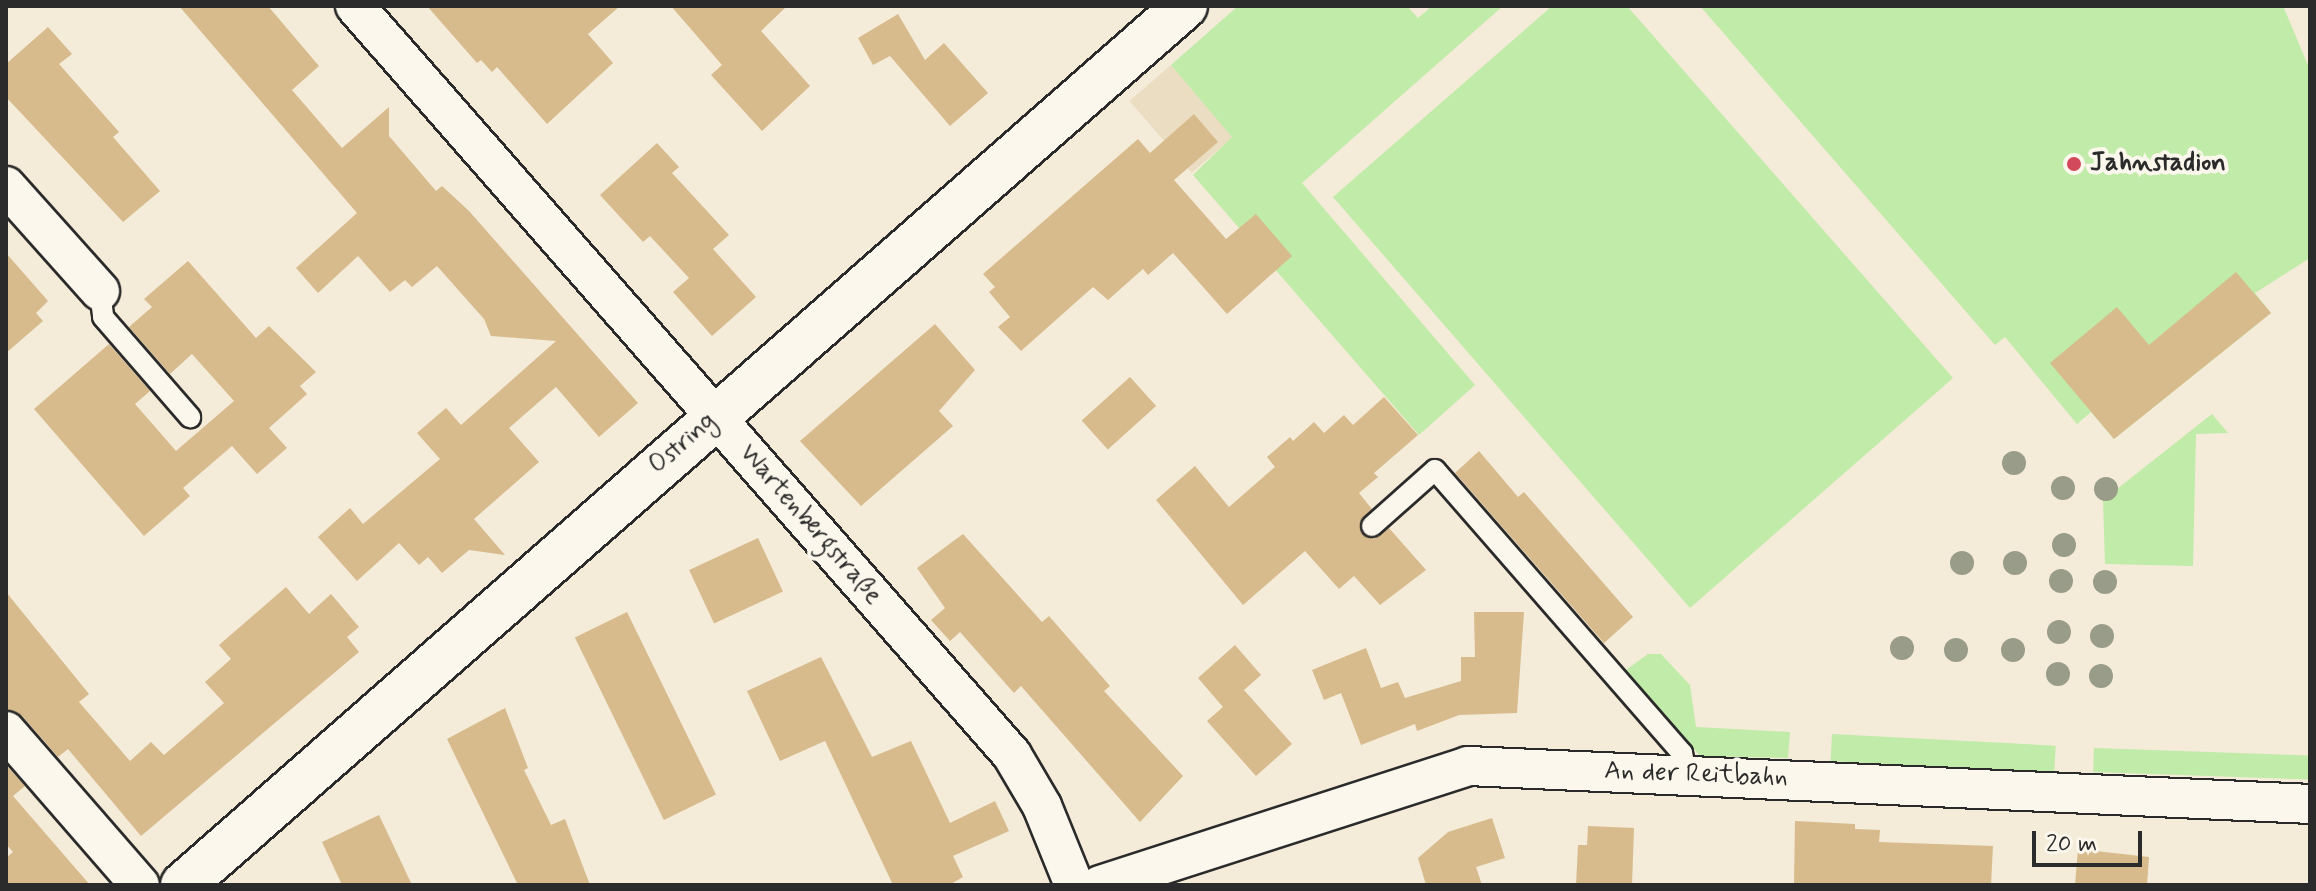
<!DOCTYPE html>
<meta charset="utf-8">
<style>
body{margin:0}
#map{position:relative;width:2316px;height:891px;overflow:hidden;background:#f4ebd9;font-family:Mynerve,sans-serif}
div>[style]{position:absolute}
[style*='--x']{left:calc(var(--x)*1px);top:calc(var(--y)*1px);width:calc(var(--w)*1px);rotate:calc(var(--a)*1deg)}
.built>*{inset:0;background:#ebddc2;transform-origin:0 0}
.green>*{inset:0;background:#c0eba8;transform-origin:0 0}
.building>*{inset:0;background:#d7bb8c;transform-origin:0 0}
.roads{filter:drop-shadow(2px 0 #2b2b2b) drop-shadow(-2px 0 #2b2b2b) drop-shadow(0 2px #2b2b2b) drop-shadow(0 -2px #2b2b2b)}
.service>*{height:20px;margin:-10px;padding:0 10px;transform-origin:10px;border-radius:10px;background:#fbf7ec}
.minor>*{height:38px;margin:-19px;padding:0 19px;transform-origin:19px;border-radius:19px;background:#fbf7ec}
.tertiary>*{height:44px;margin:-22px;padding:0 22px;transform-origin:22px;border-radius:22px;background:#fbf7ec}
.trees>*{width:24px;height:24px;margin:-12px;border-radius:50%;background:#9a9c8a}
.dots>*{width:22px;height:22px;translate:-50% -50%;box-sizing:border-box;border:4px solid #fbf7ec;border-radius:50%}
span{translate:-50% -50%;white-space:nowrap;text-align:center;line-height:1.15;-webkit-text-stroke:8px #fbf7ec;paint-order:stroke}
.poi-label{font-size:26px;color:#2b2b2b;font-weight:700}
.left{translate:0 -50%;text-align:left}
.street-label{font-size:26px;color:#2b2b2b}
.frame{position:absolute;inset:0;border:8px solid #2b2b2b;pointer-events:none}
.scale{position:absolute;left:2032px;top:831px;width:110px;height:36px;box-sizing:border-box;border:4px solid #2b2b2b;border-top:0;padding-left:10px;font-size:24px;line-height:28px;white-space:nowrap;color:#2b2b2b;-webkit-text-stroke:6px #fbf7ec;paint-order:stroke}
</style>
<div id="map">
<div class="built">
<div style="left:1171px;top:65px;width:95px;height:55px;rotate:49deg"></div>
</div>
<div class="green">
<div style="clip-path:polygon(1238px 6px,1407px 6px,1418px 18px,1432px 6px,1503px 6px,1302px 183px,1475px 385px,1419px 435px,1193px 175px,1232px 137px,1171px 65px)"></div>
<div style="clip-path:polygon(1552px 6px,1627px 6px,1953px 378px,1690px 608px,1333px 197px)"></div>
<div style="clip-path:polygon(1700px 6px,2283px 6px,2310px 70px,2310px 258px,2255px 293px,2271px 313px,2114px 439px,2091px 412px,2077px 424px,2005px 337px,1995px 345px)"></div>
<div style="clip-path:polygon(2212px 414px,2228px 433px,2196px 434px,2193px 566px,2105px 564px,2103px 500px)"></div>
<div style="clip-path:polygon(1648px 654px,1661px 654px,1690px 685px,1696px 727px,1790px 732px,1788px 758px,1700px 756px,1626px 670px)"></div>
<div style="left:1832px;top:734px;width:224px;height:27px;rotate:3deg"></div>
<div style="left:2094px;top:748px;width:215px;height:24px;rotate:2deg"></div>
</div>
<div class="building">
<div style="clip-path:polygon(179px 6px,268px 6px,319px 66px,292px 90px,342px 148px,389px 107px,389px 136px,436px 191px,442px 186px,469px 211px,638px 403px,599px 437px,556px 387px,509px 428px,539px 462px,474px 519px,505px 555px,469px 550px,442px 573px,428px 557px,419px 565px,399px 543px,357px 581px,318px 537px,350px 508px,363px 524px,376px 513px,440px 459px,417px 433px,446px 408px,461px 425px,556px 341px,491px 336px,484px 319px,437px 266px,412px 287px,405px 280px,390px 292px,358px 256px,318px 293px,296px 268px,357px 213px)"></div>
<div style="clip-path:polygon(427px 6px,620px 6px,588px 34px,613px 63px,547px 124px,497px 67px,492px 72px,481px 60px,477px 63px)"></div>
<div style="clip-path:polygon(671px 6px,787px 6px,761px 31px,810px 86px,762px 131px,711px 75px,722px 65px)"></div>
<div style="clip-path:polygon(898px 14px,925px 60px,944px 43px,988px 93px,950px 126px,890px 56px,873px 65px,858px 38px)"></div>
<div style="clip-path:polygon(48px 27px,72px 54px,59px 64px,119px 132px,113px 137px,160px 191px,123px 222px,6px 97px,6px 64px)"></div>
<div style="clip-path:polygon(1194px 114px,1218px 142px,1174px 180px,1226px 239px,1256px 214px,1292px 256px,1227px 314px,1173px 253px,1148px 275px,1143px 269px,1108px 300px,1093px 287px,1021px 351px,998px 327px,1010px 317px,989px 292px,995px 287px,983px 274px,1138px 139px,1150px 153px)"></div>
<div style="clip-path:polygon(657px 143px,679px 167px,672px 173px,729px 235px,713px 249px,756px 297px,712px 336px,673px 292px,689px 278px,650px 236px,643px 242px,600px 195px)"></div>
<div style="clip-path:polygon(6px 253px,48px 301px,36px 313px,43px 321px,6px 353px)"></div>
<div style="clip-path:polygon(188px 261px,256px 338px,269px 326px,316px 372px,300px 386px,307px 394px,269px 428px,287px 448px,257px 474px,232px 446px,183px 488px,190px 496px,144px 536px,34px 409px,109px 344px,150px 391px,135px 404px,176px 451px,234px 401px,192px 354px,170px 374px,129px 327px,152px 307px,144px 299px)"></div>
<div style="clip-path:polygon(2236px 272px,2271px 313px,2114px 439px,2050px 363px,2117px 307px,2149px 345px)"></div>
<div style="clip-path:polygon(935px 324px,975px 370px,939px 411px,953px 426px,861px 506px,800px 441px)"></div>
<div style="left:1130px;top:377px;width:39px;height:65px;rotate:48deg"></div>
<div style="clip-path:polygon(1384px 397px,1418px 435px,1374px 473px,1378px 477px,1359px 493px,1372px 509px,1360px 529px,1374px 539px,1389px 528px,1426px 570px,1380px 605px,1354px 576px,1339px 589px,1305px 551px,1243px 605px,1156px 500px,1195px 466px,1229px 507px,1275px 467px,1267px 457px,1290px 437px,1293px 441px,1314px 422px,1324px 433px,1344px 415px,1353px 425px)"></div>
<div style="clip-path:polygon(1479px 451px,1518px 497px,1524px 492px,1633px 617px,1604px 643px,1455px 473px)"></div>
<div style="clip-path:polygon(963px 534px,1042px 622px,1049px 616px,1110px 686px,1104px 691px,1183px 776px,1140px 822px,1021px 686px,1014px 693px,960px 632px,950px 641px,931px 620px,945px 608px,917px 568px)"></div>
<div style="left:758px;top:538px;width:59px;height:76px;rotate:65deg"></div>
<div style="clip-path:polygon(286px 587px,309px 614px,331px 594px,359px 627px,347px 637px,359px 652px,141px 836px,68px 749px,58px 757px,23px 717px,6px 710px,6px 592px,89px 694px,79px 702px,130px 761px,151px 742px,164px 755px,224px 703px,205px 682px,231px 659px,219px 645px)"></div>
<div style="left:627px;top:612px;width:203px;height:58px;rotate:64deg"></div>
<div style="clip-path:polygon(1474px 612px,1524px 612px,1517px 713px,1459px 715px,1417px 731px,1415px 724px,1361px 745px,1341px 693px,1324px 700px,1312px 670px,1366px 648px,1381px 688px,1398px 682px,1405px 698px,1461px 681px,1461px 657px,1475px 657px)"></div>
<div style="clip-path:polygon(1235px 645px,1261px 675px,1244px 690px,1292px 744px,1256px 776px,1207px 721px,1223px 707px,1198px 678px)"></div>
<div style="clip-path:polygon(821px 657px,872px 757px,911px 741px,950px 823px,995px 801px,1009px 831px,953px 856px,963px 877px,949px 885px,893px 885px,825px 741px,780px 761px,747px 691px)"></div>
<div style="clip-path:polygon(505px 708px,528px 768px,524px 770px,551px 825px,565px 819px,590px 885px,518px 885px,447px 739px)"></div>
<div style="clip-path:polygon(6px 765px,25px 786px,13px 796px,90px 885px,6px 885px,6px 858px,13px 852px,6px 844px)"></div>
<div style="clip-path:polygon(379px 815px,412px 885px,342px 885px,322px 842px)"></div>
<div style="clip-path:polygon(1492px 818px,1505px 858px,1476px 867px,1482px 885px,1426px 885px,1418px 858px,1448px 832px)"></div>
<div style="clip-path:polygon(1795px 821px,1855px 824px,1855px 829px,1880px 830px,1879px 842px,1993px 846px,1991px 885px,1794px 885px)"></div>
<div style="clip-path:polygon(1588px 826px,1634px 828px,1632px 885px,1576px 885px,1578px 845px,1587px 845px)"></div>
<div style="clip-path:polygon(2078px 849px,2149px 857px,2147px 885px,2075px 885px)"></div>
</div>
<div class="roads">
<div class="service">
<div style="--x:100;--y:291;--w:26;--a:83"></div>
<div style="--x:103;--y:317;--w:133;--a:49"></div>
<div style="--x:1372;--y:526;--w:84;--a:-41.6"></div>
<div style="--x:1435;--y:470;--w:376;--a:48.9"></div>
<div style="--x:1682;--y:753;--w:21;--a:79"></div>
</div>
<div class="minor">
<div style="--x:355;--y:6;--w:996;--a:48.74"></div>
<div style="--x:1012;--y:755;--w:59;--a:59.5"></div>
<div style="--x:1042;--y:806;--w:85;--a:67.9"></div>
<div style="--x:6;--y:186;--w:141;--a:48.2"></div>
<div style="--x:6;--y:731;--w:204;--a:49"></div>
<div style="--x:1100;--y:885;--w:387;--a:-17.9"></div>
<div style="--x:1468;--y:766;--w:843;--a:2.58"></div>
</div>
<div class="tertiary">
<div style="--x:183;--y:885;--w:1333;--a:-41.26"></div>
</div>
</div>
<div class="trees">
<div style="left:2014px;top:463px"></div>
<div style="left:2063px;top:488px"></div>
<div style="left:2106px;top:489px"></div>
<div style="left:2064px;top:545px"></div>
<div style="left:1962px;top:563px"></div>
<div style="left:2015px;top:563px"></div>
<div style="left:2061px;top:581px"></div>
<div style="left:2105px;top:582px"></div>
<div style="left:2059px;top:632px"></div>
<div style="left:2102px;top:636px"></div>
<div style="left:1902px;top:648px"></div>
<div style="left:1956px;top:650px"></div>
<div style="left:2013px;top:650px"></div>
<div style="left:2058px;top:674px"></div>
<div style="left:2101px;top:676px"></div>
</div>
<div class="dots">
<div style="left:2074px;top:164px;background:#d1495b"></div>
</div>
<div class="poi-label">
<span class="left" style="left:2090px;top:164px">Jahnstadion</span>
</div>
<div class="street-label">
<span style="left:683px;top:444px;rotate:-41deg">Ostring</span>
<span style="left:810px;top:525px;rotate:49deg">Wartenbergstraße</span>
<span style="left:1696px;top:775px;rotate:2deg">An der Reitbahn</span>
</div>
<div class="frame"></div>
<div class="scale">20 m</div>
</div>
